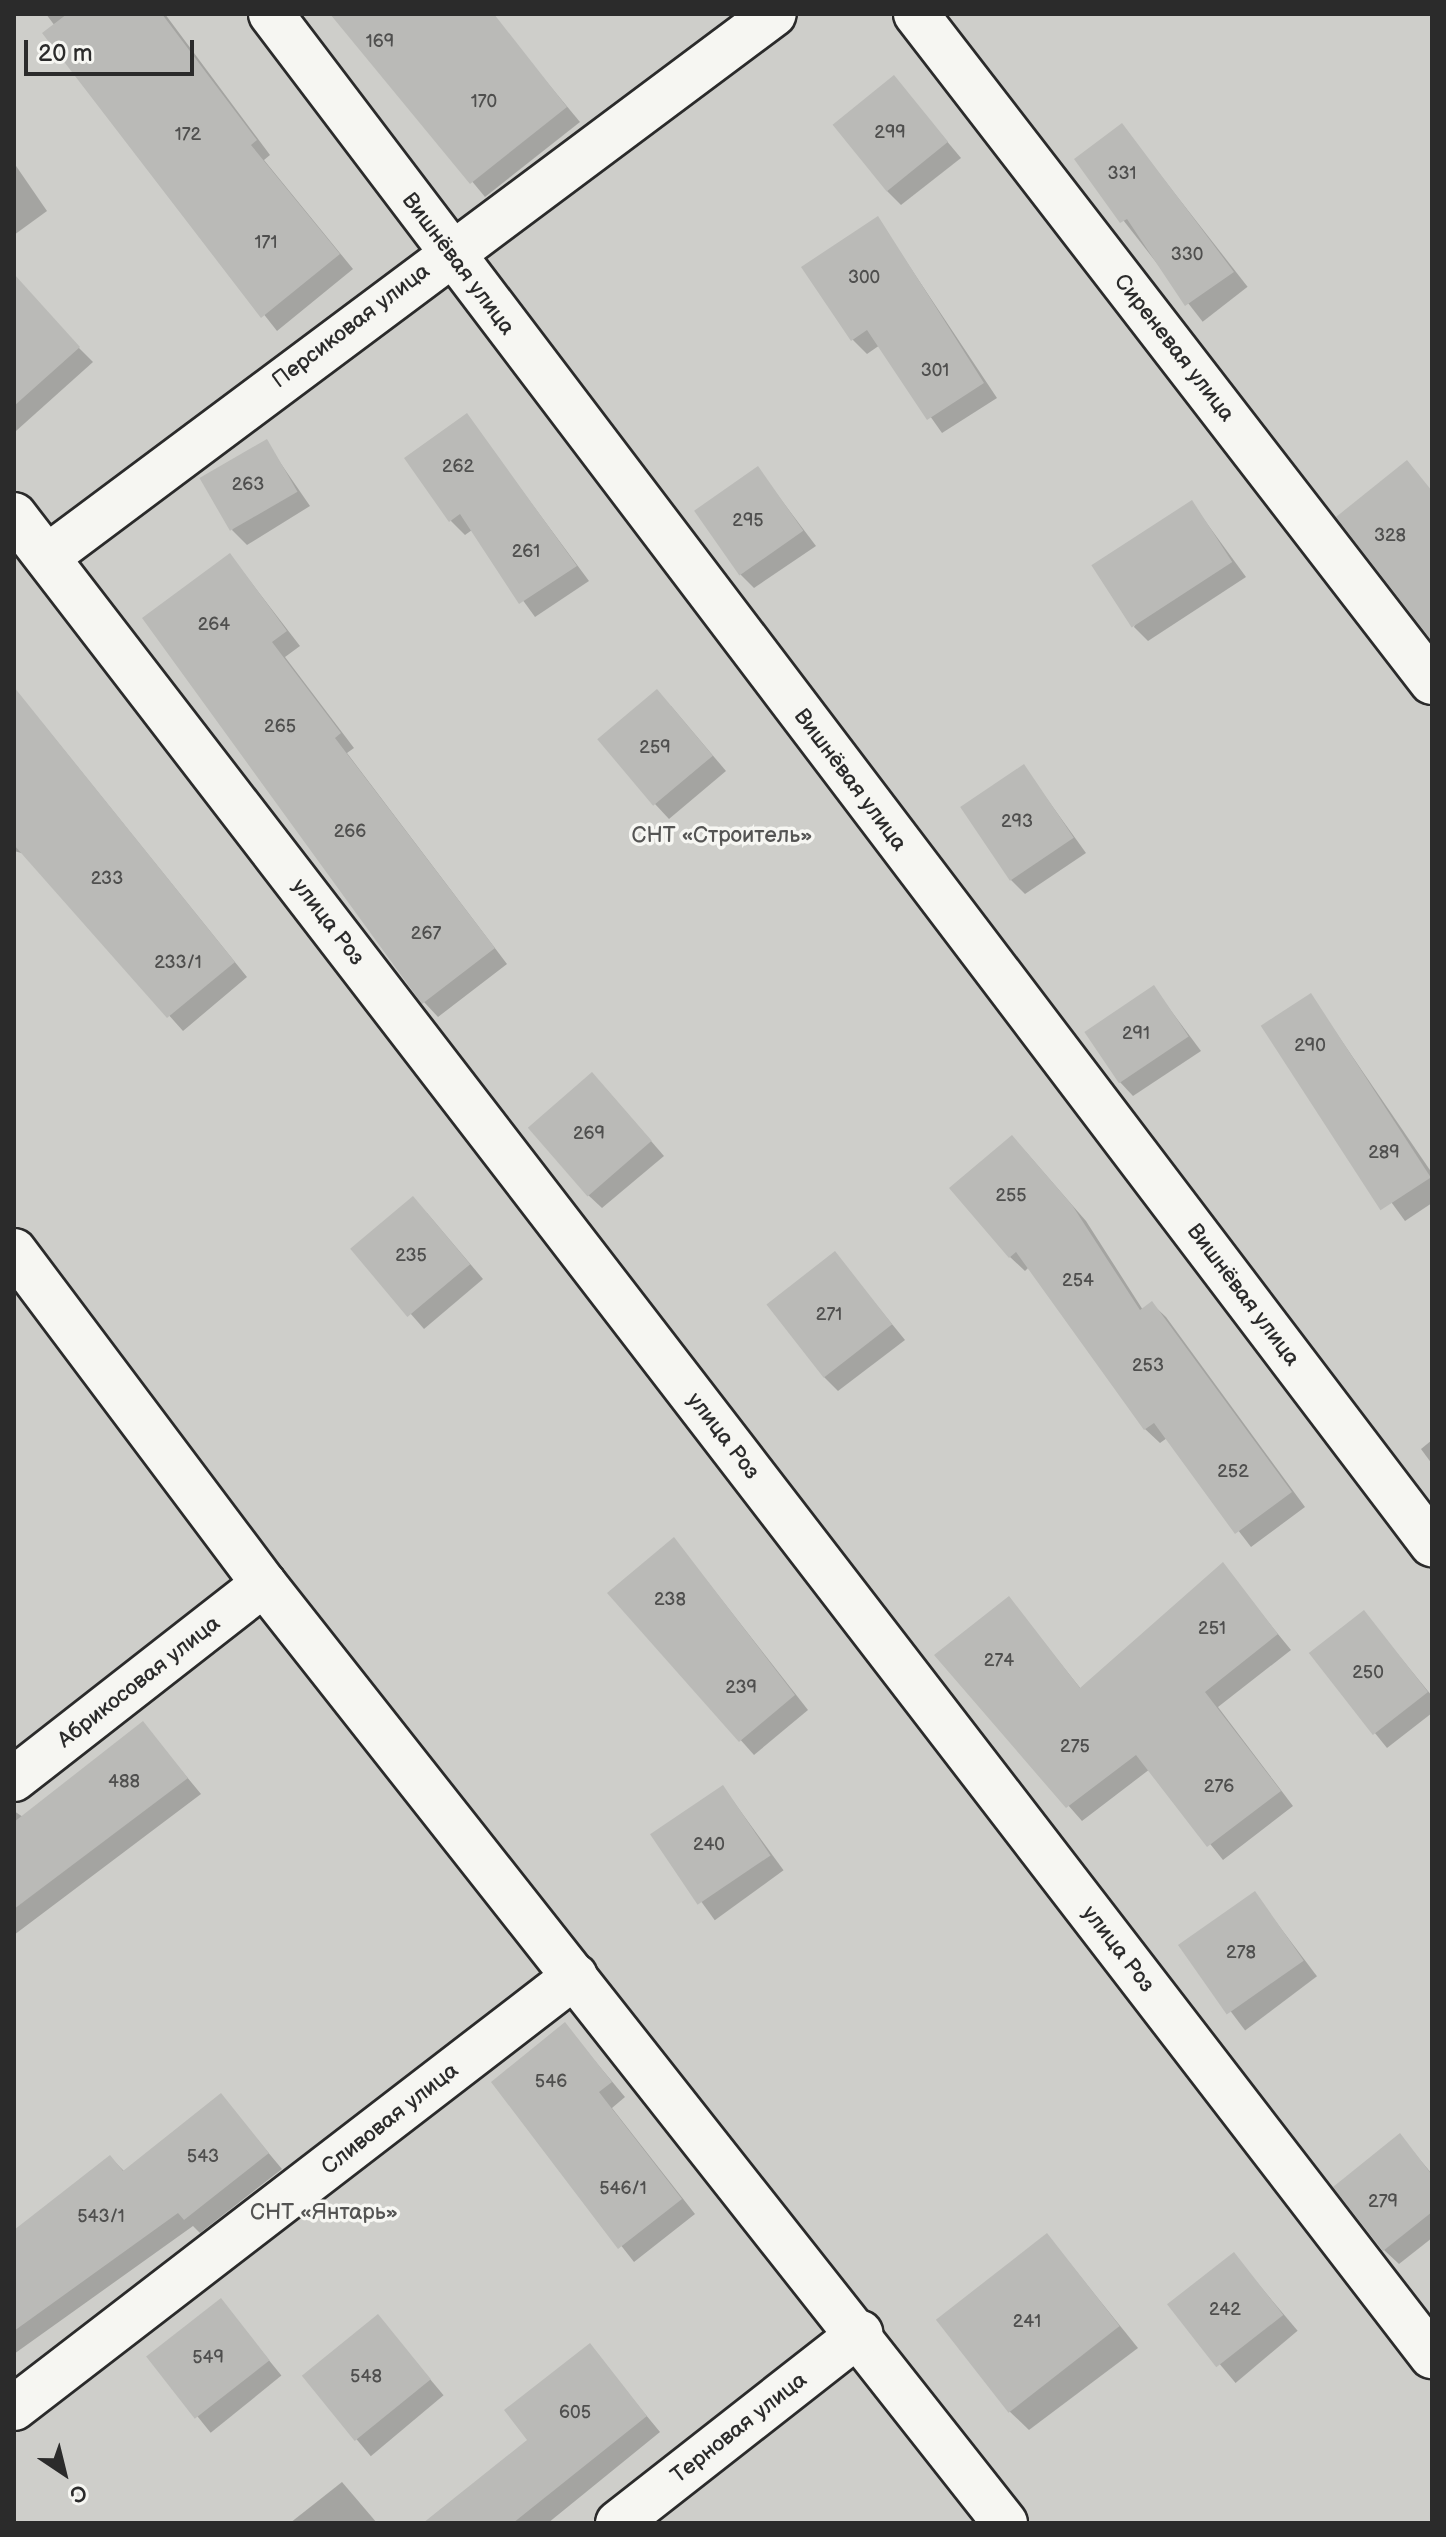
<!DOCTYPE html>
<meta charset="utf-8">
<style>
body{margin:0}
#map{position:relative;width:1446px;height:2537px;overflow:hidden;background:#eeeeea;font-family:"Balsamiq Sans",sans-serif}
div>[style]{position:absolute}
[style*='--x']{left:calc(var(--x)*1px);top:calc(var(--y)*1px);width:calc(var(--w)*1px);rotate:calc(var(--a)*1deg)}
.green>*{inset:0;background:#cececa;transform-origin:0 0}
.shadow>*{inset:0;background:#0003;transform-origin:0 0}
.building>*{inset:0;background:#babab7;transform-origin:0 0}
.roads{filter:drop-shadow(2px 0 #2b2b2b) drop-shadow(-2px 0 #2b2b2b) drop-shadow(0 2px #2b2b2b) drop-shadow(0 -2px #2b2b2b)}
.street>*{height:44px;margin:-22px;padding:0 22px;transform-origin:22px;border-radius:22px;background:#f6f6f2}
span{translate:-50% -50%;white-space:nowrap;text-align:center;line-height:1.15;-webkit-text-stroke:7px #f6f6f2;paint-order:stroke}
.number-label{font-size:18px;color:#4f4f4e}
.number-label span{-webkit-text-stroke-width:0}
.street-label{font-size:22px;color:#2b2b2b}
.park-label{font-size:22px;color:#545453}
.frame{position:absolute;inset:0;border:16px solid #2b2b2b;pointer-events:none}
.north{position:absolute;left:24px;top:2433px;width:80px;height:80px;-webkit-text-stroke:6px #f6f6f2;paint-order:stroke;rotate:145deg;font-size:22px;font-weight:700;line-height:32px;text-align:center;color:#2b2b2b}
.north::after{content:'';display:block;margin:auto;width:28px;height:36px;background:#2b2b2b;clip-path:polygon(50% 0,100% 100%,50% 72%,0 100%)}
.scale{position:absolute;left:24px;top:40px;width:170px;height:36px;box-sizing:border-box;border:4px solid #2b2b2b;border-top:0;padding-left:10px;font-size:24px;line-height:28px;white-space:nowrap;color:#2b2b2b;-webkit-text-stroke:6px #f6f6f2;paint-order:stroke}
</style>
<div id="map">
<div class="green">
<div style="left:14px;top:14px;width:1418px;height:2509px"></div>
</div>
<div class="shadow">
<div style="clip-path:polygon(46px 14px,165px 14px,270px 155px,264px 160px,353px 269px,277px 331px,44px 34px,55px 26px)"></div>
<div style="clip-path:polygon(334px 14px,490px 14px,580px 122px,485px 197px)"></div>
<div style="clip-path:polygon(894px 78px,961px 158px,901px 205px,887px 191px)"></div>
<div style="left:1122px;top:126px;width:204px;height:57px;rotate:52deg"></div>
<div style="clip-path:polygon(14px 163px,47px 211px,14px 235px)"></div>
<div style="clip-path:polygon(878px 219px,997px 398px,942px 433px,880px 345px,867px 354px,853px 340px,804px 268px)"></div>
<div style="clip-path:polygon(14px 283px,93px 362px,16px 431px,14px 430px)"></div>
<div style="clip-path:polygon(466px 415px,589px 581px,535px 617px,472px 530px,465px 535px,451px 521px)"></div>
<div style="clip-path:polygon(266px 442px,310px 506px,247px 545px,232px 530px)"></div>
<div style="clip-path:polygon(758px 469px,816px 546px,754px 588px,740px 574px)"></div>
<div style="clip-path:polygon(1192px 503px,1246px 577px,1148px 641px,1134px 627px)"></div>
<div style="clip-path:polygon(230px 555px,300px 646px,285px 657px,354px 748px,347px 753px,507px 964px,438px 1017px,424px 1002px)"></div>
<div style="clip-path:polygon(671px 706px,726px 771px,669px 819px,655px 804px)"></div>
<div style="clip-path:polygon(14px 721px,43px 724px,247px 977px,183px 1031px,25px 854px,14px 851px)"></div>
<div style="clip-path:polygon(1024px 767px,1086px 853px,1025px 894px,1011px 880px)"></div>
<div style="clip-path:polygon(1154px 988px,1201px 1051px,1133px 1096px,1119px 1081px)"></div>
<div style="clip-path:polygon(1311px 996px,1432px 1173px,1432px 1203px,1405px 1221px,1264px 1028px)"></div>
<div style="clip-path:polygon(606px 1089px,664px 1156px,602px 1208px,587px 1194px)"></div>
<div style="clip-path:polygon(1026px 1152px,1086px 1221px,1143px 1310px,1151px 1303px,1166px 1317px,1305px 1507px,1251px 1547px,1167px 1438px,1160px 1443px,1145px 1429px,1029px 1267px,1025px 1271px,1010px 1257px,952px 1188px)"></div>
<div style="clip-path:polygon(427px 1213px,483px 1279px,424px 1329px,354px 1249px)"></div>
<div style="clip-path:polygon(835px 1254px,905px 1340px,838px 1391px,824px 1377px)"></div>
<div style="clip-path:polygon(1432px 1440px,1432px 1464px,1421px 1449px)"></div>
<div style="clip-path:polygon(674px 1539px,808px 1710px,754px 1755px,610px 1593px)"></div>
<div style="clip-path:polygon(1222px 1565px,1291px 1650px,1218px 1707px,1293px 1806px,1223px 1860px,1150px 1769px,1082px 1821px,936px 1655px,1009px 1599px,1081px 1689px)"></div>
<div style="clip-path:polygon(1364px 1613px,1432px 1696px,1432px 1713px,1387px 1748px,1311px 1654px)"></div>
<div style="clip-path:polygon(143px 1724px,201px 1794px,14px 1935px,14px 1811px,23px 1817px)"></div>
<div style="left:723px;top:1787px;width:103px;height:85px;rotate:54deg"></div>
<div style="left:1255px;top:1894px;width:103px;height:90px;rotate:53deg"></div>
<div style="clip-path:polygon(565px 2025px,625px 2097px,612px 2108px,695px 2214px,634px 2262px,493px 2082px)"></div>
<div style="clip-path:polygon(221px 2096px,282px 2169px,200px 2233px,193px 2226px,14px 2354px,14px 2235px,110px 2157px,125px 2172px)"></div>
<div style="clip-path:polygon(1400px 2136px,1432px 2174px,1432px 2238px,1399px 2264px,1384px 2250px)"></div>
<div style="clip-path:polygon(1047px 2235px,1138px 2348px,1029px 2430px,1008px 2410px)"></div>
<div style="left:1234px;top:2255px;width:99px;height:81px;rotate:50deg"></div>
<div style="left:221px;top:2301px;width:96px;height:91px;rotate:51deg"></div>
<div style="left:378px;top:2317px;width:102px;height:95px;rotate:50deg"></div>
<div style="clip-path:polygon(589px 2346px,660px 2432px,548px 2523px,426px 2523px,530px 2440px)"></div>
<div style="clip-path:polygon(342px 2482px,377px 2523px,290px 2523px)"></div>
</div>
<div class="building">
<div style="clip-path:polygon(67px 14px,162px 14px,257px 140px,251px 145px,340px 254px,261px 318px,42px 33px)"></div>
<div style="clip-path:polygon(330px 14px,494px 14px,567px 107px,470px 184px)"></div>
<div style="left:894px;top:75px;width:86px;height:79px;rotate:51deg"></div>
<div style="clip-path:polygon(1122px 123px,1234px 272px,1185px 306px,1127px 219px,1120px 223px,1074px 159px)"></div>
<div style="clip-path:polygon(878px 216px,984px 383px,927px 420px,867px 330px,851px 341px,801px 267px)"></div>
<div style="clip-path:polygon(14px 274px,80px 347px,14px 406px)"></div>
<div style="clip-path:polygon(467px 413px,577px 566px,519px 604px,460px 514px,449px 522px,404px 458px)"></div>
<div style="left:267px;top:439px;width:61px;height:78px;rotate:60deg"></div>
<div style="clip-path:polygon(1407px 460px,1432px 491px,1432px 641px,1336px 517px)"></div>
<div style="left:758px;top:466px;width:79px;height:78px;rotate:55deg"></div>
<div style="left:1192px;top:500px;width:74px;height:120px;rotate:57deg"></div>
<div style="clip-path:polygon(230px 553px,287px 631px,272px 642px,341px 733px,335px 738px,495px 948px,422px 1004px,142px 618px)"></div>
<div style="clip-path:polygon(14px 687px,235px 962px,167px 1018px,14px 845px)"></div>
<div style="left:657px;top:689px;width:87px;height:78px;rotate:50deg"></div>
<div style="left:1024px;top:764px;width:89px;height:77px;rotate:56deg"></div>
<div style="left:1154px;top:985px;width:62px;height:84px;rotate:56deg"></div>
<div style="left:1311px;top:993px;width:220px;height:60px;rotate:57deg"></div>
<div style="left:592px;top:1072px;width:91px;height:85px;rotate:49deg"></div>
<div style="clip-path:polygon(1012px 1135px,1072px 1205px,1140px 1310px,1152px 1301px,1292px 1492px,1235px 1534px,1154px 1423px,1144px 1430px,1016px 1252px,1009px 1258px,949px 1188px)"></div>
<div style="left:413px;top:1196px;width:89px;height:82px;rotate:50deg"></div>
<div style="left:835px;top:1251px;width:93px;height:87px;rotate:52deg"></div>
<div style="clip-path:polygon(674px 1537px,795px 1695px,739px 1742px,607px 1593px)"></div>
<div style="clip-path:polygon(1223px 1562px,1278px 1634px,1205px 1692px,1281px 1791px,1207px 1847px,1136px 1755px,1066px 1808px,934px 1655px,1009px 1596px,1080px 1688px)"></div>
<div style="left:1364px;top:1610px;width:104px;height:70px;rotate:52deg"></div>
<div style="clip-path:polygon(143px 1721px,188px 1778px,14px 1909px,14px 1822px)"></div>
<div style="left:723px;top:1785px;width:85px;height:88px;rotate:56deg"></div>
<div style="left:1255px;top:1891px;width:85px;height:94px;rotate:55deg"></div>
<div style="clip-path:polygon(565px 2022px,612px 2082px,599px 2092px,682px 2199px,618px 2249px,491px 2082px)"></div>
<div style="clip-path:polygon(221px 2093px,269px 2153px,184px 2220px,178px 2213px,14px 2331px,14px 2230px,110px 2155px,123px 2171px)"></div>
<div style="clip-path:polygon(1400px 2133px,1432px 2175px,1432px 2212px,1383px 2251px,1333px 2187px)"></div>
<div style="left:1047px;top:2233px;width:118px;height:141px;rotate:52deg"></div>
<div style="left:1234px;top:2252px;width:80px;height:85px;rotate:52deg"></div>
<div style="left:221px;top:2298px;width:79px;height:95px;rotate:52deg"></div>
<div style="left:378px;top:2314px;width:84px;height:98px;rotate:51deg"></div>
<div style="clip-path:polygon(590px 2343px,647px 2416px,513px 2523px,423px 2523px,527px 2440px,504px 2410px)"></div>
</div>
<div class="roads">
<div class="street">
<div style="--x:271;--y:14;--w:1921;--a:52.81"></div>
<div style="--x:916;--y:14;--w:844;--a:52.32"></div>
<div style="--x:14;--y:515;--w:2324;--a:52.4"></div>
<div style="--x:47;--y:557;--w:907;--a:-36.76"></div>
<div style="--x:14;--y:1251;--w:416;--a:53.1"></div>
<div style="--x:264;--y:1584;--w:1196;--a:51.72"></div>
<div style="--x:14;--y:1779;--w:317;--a:-38"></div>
<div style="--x:14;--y:2408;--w:708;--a:-37.6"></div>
<div style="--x:618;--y:2523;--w:308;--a:-38.1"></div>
</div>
</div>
<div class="number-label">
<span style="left:380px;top:42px">169</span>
<span style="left:484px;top:102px">170</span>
<span style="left:890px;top:133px">299</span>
<span style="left:188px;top:135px">172</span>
<span style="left:1122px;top:174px">331</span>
<span style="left:266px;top:243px">171</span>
<span style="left:1187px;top:255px">330</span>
<span style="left:864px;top:278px">300</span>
<span style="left:935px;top:371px">301</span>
<span style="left:458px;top:467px">262</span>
<span style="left:248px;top:485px">263</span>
<span style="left:748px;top:521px">295</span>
<span style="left:1390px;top:536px">328</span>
<span style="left:526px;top:552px">261</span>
<span style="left:214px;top:625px">264</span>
<span style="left:280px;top:727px">265</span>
<span style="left:655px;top:748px">259</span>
<span style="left:1017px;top:822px">293</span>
<span style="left:350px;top:832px">266</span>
<span style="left:107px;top:879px">233</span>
<span style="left:426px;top:934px">267</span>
<span style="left:178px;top:963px">233/1</span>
<span style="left:1136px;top:1034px">291</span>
<span style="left:1310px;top:1046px">290</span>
<span style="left:589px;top:1134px">269</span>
<span style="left:1384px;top:1153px">289</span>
<span style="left:1011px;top:1196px">255</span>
<span style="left:411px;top:1256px">235</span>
<span style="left:1078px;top:1281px">254</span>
<span style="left:829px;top:1315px">271</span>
<span style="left:1148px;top:1366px">253</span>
<span style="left:1233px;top:1472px">252</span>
<span style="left:670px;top:1600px">238</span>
<span style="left:1212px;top:1629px">251</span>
<span style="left:999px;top:1661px">274</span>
<span style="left:1368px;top:1673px">250</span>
<span style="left:741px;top:1688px">239</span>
<span style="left:1075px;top:1747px">275</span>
<span style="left:124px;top:1782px">488</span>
<span style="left:1219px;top:1787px">276</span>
<span style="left:709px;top:1845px">240</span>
<span style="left:1241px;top:1953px">278</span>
<span style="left:551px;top:2082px">546</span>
<span style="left:203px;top:2157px">543</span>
<span style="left:623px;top:2189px">546/1</span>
<span style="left:1383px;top:2202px">279</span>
<span style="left:101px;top:2217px">543/1</span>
<span style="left:1225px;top:2310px">242</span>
<span style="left:1027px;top:2322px">241</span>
<span style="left:208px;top:2358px">549</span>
<span style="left:366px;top:2377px">548</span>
<span style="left:575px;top:2413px">605</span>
</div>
<div class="street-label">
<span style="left:458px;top:264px;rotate:53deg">Вишнёвая улица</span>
<span style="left:351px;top:326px;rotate:-37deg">Персиковая улица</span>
<span style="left:1174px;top:348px;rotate:52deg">Сиреневая улица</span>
<span style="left:850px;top:780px;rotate:53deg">Вишнёвая улица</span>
<span style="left:328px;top:922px;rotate:52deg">улица Роз</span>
<span style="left:1243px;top:1295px;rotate:53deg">Вишнёвая улица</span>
<span style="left:723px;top:1436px;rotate:52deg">улица Роз</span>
<span style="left:139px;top:1682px;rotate:-38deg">Абрикосовая улица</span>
<span style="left:1118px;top:1949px;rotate:52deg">улица Роз</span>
<span style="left:390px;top:2119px;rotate:-38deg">Сливовая улица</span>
<span style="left:739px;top:2428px;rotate:-38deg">Терновая улица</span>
</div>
<div class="park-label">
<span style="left:722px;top:836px">СНТ «Строитель»</span>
<span style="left:324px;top:2213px">СНТ «Янтарь»</span>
</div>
<div class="frame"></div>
<div class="north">С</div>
<div class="scale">20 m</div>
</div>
